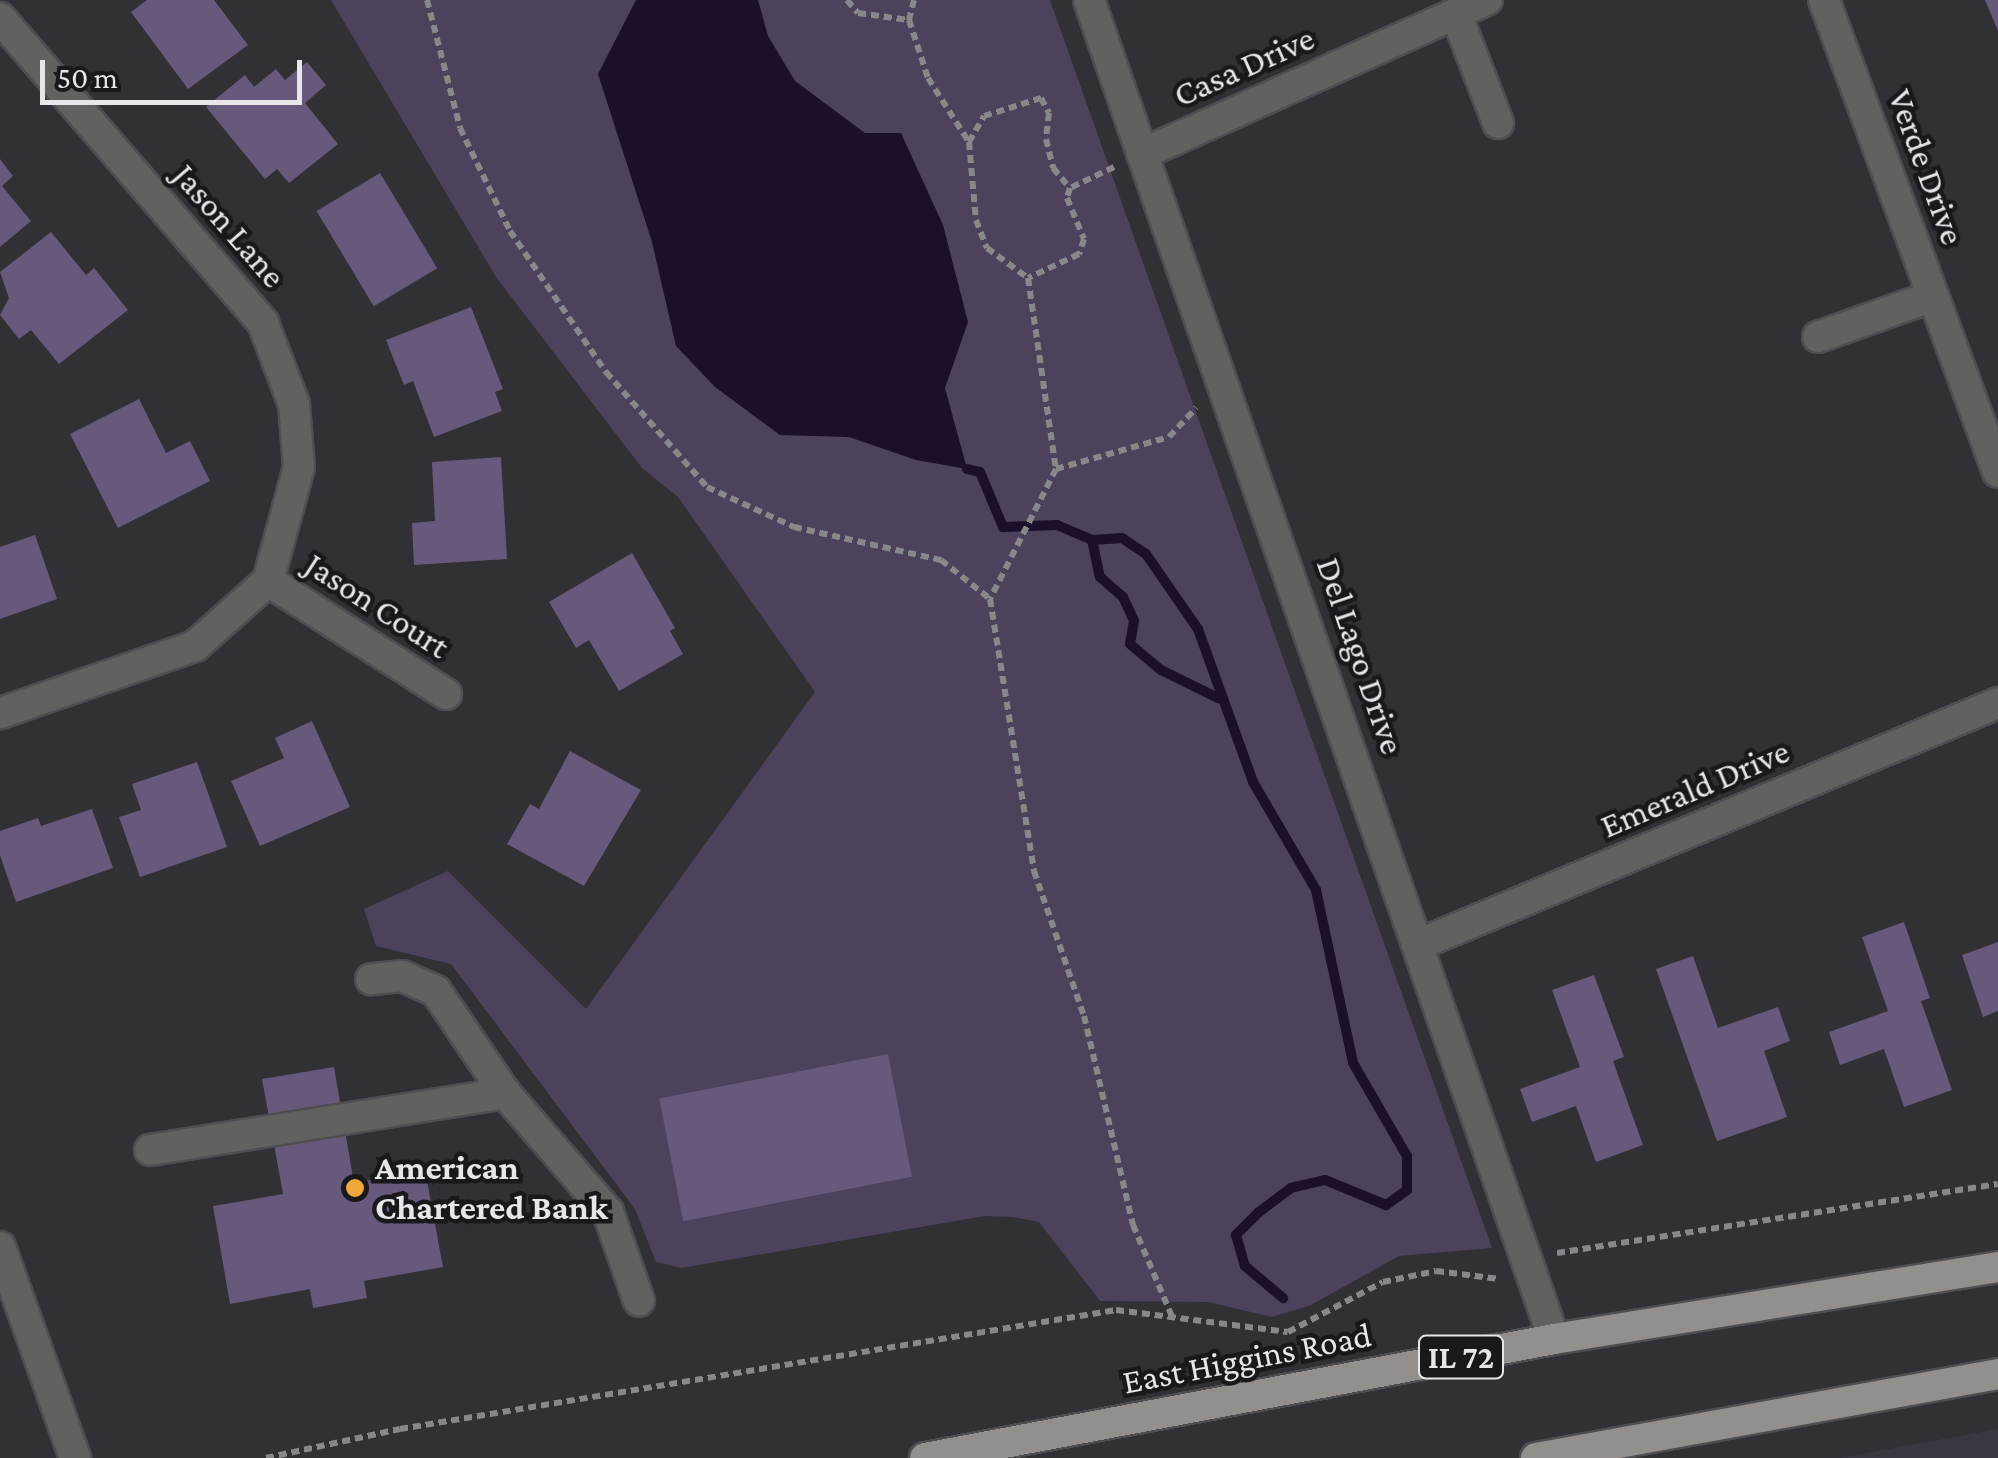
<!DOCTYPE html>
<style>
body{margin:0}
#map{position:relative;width:1998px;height:1458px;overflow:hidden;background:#313034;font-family:"Crimson Pro",serif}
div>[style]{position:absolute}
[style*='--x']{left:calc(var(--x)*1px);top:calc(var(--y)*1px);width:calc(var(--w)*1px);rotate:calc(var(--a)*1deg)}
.built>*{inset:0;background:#3b3741}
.green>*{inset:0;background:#4c425c}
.water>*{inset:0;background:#1b0f2b}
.stream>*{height:10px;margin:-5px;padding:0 5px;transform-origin:5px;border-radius:5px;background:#1b0f2b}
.building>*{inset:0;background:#66597b;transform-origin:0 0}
.path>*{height:6px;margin-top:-3px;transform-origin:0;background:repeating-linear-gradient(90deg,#88878a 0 8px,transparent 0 13px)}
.roads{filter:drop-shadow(2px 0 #4e4d51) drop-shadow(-2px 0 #4e4d51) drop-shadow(0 2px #4e4d51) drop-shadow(0 -2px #4e4d51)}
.minor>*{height:30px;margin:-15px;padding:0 15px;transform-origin:15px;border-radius:15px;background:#62615f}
.major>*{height:30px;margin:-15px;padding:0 15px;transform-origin:15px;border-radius:15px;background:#928f8c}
.dots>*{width:28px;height:28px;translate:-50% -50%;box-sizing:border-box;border:5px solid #19181a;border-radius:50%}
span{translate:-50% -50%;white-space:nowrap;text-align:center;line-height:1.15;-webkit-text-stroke:9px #19181a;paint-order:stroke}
.shield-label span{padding:2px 8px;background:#19181a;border:2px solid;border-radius:8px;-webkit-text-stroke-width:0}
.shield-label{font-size:32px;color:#e7e6e8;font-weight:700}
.street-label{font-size:35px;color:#e7e6e8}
.poi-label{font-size:35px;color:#e7e6e8;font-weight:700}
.left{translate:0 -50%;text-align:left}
.scale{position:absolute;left:40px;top:60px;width:262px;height:45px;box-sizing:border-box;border:5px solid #e7e6e8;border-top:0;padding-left:12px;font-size:30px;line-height:35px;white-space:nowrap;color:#e7e6e8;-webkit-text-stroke:8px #19181a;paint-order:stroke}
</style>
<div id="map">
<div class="built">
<div style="clip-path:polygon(1998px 1429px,1998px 1458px,1839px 1458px)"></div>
</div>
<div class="green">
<div style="clip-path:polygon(331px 0,1050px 0,1492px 1248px,1399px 1256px,1311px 1305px,1272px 1317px,1208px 1302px,1100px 1301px,1039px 1222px,1013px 1217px,985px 1216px,681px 1268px,656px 1262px,635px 1209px,451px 964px,376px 946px,364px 909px,448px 871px,586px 1009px,815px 692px,678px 497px,642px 468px,496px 277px)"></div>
</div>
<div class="water">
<div style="clip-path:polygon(636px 0,758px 0,768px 36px,795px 81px,865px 133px,901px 133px,943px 225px,968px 322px,945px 388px,967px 469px,916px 460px,849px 437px,780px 435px,715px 387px,676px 346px,652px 242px,598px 74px)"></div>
</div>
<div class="stream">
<div style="--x:967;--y:469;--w:13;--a:13"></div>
<div style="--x:980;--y:472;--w:60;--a:67.3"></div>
<div style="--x:1003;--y:527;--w:54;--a:-2.1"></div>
<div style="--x:1057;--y:525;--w:38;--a:23"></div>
<div style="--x:1092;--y:540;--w:30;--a:-4"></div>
<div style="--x:1122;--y:538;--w:29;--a:34"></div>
<div style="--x:1146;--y:554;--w:91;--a:55.3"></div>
<div style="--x:1198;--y:629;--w:163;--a:70.2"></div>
<div style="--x:1253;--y:782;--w:125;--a:59.7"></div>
<div style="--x:1316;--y:890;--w:177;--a:77.9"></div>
<div style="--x:1353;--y:1063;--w:108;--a:59.9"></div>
<div style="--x:1407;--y:1156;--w:34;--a:90"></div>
<div style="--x:1407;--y:1190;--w:26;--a:144"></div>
<div style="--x:1386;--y:1205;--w:66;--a:-157.7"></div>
<div style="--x:1325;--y:1180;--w:35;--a:167"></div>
<div style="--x:1291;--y:1188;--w:40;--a:143"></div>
<div style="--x:1259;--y:1212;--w:33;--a:135"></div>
<div style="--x:1236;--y:1235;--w:32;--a:74"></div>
<div style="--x:1245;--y:1266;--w:50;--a:40.1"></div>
<div style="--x:1092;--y:540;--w:38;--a:78"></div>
<div style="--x:1100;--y:577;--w:30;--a:41"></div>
<div style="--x:1123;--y:597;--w:26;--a:65"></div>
<div style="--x:1134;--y:621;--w:23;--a:100"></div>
<div style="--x:1130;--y:644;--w:40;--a:40"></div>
<div style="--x:1161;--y:670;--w:64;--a:26.2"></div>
</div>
<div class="building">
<div style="clip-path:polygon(147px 0,214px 0,248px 45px,188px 89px,131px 12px)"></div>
<div style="clip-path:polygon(1985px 0,1998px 0,1998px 31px)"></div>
<div style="clip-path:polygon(307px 62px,326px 85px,305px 103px,338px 144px,289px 183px,277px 169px,265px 179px,206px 107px,245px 75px,254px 87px,276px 69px,285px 80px)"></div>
<div style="clip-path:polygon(0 159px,13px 176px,2px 186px,31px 221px,0 247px)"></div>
<div style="left:380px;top:173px;width:111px;height:74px;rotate:59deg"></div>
<div style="clip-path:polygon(51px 232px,86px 275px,94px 268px,128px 310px,59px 364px,31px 330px,19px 339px,0 315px,9px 298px,0 272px)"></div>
<div style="clip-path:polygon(471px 307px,503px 389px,495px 392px,502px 411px,434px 437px,413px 381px,404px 385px,386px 340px)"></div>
<div style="clip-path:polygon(139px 399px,166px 453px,190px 441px,210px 481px,118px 528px,70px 434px)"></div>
<div style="clip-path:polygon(501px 457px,507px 559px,414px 565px,412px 523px,435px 521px,432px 462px)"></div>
<div style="clip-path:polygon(35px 535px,57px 599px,0 619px,0 547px)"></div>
<div style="clip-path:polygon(632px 553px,675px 628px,670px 631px,683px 654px,619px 691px,589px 640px,576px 648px,549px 602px)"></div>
<div style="clip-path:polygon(312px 721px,350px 807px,260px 846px,231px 781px,284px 758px,275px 738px)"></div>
<div style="clip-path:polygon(570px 751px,641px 790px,584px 886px,507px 844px,530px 804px,539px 809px)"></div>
<div style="clip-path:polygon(197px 762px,227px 847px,140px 877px,119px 817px,141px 810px,132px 784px)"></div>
<div style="clip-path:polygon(92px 809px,113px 868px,16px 902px,0 855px,0 831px,38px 818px,41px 826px)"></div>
<div style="clip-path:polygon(1904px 922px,1930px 998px,1921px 1001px,1952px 1090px,1904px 1107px,1884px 1049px,1840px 1065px,1829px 1032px,1888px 1011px,1862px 937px)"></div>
<div style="clip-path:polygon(1998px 942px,1998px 1011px,1983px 1017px,1962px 955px)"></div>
<div style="clip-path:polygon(1693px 956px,1718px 1028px,1778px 1007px,1790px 1041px,1764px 1051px,1787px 1117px,1717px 1141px,1656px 969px)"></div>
<div style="clip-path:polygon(1594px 975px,1624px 1057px,1613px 1061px,1643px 1145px,1596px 1162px,1576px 1106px,1532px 1122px,1520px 1089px,1580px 1067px,1552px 990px)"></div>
<div style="left:888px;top:1054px;width:125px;height:233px;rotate:79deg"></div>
<div style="clip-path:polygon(334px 1067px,354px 1183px,425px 1170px,443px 1267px,364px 1281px,367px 1298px,313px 1308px,310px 1289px,230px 1304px,213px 1206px,283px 1194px,262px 1079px)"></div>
</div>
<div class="path">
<div style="--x:427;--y:0;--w:132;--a:75.5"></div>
<div style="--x:460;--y:128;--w:114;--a:64.1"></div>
<div style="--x:510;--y:231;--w:171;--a:55.8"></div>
<div style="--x:606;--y:372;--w:153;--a:48.7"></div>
<div style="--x:707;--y:487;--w:96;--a:24.7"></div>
<div style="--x:794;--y:527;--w:151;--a:12.7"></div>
<div style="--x:941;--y:560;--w:63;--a:38.5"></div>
<div style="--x:847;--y:0;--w:17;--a:50"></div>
<div style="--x:858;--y:13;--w:51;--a:7.8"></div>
<div style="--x:914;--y:0;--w:21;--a:104"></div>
<div style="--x:909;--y:20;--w:61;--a:71.9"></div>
<div style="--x:928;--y:78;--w:76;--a:57.4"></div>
<div style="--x:969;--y:142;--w:78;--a:84.9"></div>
<div style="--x:976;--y:220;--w:30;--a:69"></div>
<div style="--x:987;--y:248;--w:51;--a:36.2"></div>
<div style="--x:969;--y:142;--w:30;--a:-60"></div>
<div style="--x:984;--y:116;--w:60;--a:-17.5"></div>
<div style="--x:1041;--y:98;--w:17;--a:62"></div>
<div style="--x:1049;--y:113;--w:26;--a:97"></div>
<div style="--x:1046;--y:139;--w:30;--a:76"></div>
<div style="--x:1053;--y:168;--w:26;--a:50"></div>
<div style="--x:1114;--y:167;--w:49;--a:154.5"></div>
<div style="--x:1070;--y:188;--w:10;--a:107"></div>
<div style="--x:1067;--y:198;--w:44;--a:67.5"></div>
<div style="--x:1084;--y:239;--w:16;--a:108"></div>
<div style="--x:1079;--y:254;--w:56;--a:154.8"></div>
<div style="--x:1028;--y:278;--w:193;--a:81.7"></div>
<div style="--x:1056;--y:469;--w:146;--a:116.9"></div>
<div style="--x:990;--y:599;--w:276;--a:80.8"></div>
<div style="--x:1034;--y:871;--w:153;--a:71"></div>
<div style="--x:1084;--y:1016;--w:215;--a:76.8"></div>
<div style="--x:1133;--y:1225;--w:102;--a:66.9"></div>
<div style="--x:1056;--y:469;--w:117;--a:-15.8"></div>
<div style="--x:1169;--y:437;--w:40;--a:-47"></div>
<div style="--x:1557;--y:1253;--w:446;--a:-8.9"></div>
<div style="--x:266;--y:1458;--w:137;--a:-12.2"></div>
<div style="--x:400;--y:1429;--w:726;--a:-9.44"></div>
<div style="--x:1116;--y:1310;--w:173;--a:7.3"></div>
<div style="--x:1288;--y:1332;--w:107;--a:-27.8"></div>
<div style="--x:1383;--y:1282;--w:54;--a:-11.7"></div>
<div style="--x:1436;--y:1271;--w:64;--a:7.1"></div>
</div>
<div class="roads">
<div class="minor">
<div style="--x:1089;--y:0;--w:1417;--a:70.85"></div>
<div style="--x:1824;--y:0;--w:503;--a:69.76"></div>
<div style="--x:1456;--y:14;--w:117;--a:68.9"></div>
<div style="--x:0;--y:18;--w:403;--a:49.2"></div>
<div style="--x:263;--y:323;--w:87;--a:69.1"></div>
<div style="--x:294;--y:404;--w:63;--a:85.5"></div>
<div style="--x:299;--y:467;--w:118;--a:105.2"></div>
<div style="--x:268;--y:581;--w:98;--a:138.3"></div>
<div style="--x:195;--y:646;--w:206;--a:161"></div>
<div style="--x:1142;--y:154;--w:378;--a:-24.1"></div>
<div style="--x:1818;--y:337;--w:122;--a:-19.6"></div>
<div style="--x:268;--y:581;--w:211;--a:32.4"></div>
<div style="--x:1422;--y:943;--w:624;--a:-22.62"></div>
<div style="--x:505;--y:1093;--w:157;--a:49.1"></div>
<div style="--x:608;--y:1212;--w:94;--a:70.8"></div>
<div style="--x:150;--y:1150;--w:360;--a:-9.1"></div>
<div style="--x:505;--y:1093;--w:123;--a:-124.1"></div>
<div style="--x:436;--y:991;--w:37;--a:-156"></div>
<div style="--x:402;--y:976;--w:31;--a:174"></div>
<div style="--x:0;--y:1247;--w:224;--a:70.4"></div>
</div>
<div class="major">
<div style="--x:925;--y:1458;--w:640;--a:-10.71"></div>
<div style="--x:1554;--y:1339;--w:450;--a:-9.2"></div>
<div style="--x:1536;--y:1458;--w:470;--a:-10.3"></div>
</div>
</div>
<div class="dots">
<div style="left:355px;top:1188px;background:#eea83c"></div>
</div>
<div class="shield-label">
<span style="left:1461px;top:1357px">IL 72</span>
</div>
<div class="street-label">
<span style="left:1244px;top:67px;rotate:-24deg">Casa Drive</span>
<span style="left:1926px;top:167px;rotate:70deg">Verde Drive</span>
<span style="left:229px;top:226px;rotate:49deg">Jason Lane</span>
<span style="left:377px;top:606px;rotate:33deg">Jason Court</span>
<span style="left:1360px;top:656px;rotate:71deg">Del Lago Drive</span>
<span style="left:1695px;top:789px;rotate:-23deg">Emerald Drive</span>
<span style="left:1247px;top:1359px;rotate:-11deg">East Higgins Road</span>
</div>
<div class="poi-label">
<span class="left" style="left:375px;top:1188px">American<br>Chartered Bank</span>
</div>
<div class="scale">50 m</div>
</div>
